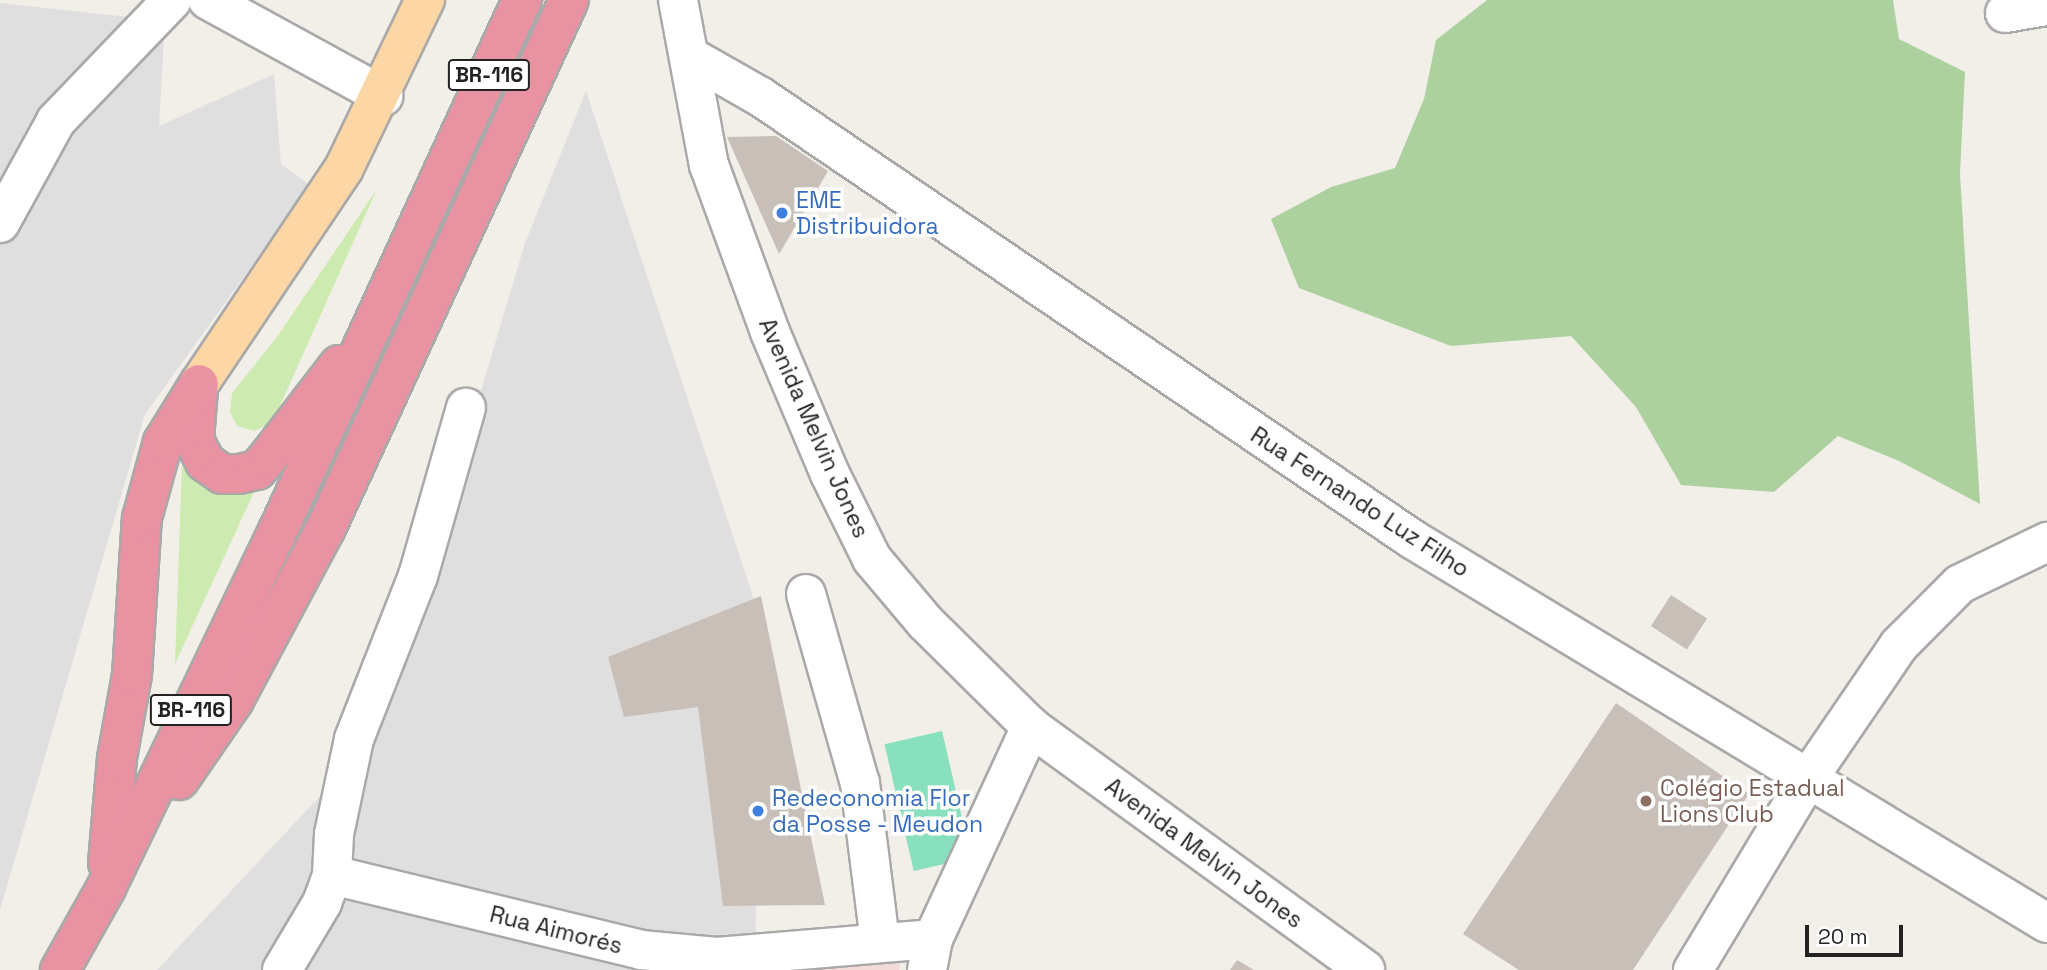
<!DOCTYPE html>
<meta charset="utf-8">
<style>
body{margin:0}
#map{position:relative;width:2047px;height:970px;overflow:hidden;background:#f2efe9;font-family:"Space Grotesk",sans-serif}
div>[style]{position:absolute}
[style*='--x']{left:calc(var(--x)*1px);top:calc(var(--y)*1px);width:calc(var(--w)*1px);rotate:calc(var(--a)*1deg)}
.residential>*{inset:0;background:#e0dfdf}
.commercial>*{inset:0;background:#f2dad9}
.grass>*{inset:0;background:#cdebb0}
.forest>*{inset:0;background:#add19e}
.pitch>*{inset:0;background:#88e0be;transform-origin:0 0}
.building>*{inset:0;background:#c7bfb8;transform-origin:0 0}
.roads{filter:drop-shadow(2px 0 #a9a9a9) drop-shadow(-2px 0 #a9a9a9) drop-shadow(0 2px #a9a9a9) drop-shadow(0 -2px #a9a9a9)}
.minor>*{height:38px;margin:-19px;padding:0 19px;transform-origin:19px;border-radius:19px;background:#fff}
.major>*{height:38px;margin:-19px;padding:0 19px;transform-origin:19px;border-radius:19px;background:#fcd6a4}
.highway>*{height:38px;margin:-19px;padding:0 19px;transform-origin:19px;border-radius:19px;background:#e892a2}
.dots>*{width:19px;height:19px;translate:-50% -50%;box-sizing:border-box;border:4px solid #fff;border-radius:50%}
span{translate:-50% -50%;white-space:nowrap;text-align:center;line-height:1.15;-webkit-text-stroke:7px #fff;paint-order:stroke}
.shield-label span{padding:2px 5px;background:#fff;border:2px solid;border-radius:5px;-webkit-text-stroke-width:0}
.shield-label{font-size:21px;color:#222;font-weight:700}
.shop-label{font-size:23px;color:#366cbe}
.left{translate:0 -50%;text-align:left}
.street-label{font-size:23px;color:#222}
.education-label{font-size:23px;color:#785e54}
.scale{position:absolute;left:1805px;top:925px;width:98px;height:32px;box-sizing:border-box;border:4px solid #222;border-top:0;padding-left:9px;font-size:21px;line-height:24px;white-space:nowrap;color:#222;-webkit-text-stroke:5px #fff;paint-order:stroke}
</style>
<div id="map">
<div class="residential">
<div style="clip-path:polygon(0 3px,165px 21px,159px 126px,274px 74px,281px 164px,310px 185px,145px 414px,0 910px)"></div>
<div style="clip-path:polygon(586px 91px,755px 603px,761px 596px,755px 970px,157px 970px,379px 733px,525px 243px)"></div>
</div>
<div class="commercial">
<div style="clip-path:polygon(903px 945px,899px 970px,802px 970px,802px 956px)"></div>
</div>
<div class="grass">
<div style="clip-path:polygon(377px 189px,279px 408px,265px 426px,254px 431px,237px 426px,230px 412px,232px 393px,277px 337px)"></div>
<div style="clip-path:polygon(182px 463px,204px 481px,254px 492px,175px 664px)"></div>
</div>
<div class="forest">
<div style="clip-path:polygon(1487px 0,1893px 0,1899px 39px,1965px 72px,1960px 174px,1980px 504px,1899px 461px,1838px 436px,1774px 492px,1681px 485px,1636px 407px,1571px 336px,1451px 346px,1299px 288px,1271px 219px,1331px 187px,1395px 168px,1424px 99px,1436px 40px)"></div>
</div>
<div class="pitch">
<div style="left:942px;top:731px;width:130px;height:59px;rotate:77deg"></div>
</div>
<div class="building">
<div style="clip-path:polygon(776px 136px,828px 171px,779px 254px,727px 137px)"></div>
<div style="left:1671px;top:595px;width:43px;height:37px;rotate:33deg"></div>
<div style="clip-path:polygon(761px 596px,825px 905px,723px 906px,698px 707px,624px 717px,608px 657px)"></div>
<div style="clip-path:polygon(1616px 703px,1749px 794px,1633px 970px,1519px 970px,1463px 934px)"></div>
<div style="clip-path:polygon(1237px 960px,1254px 970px,1230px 970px)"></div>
</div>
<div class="roads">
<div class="minor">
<div style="--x:208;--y:0;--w:200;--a:28.7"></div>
<div style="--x:678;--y:0;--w:168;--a:79.4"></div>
<div style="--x:709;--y:165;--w:178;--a:69.9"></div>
<div style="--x:770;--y:332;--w:154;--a:67.1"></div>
<div style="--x:830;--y:474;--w:95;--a:63.7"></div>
<div style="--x:872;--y:559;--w:82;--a:49.9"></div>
<div style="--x:925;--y:622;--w:149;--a:44.7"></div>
<div style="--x:1031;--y:727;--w:413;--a:36"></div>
<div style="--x:2005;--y:13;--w:43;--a:-9.5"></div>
<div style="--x:689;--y:56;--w:83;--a:29.7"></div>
<div style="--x:761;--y:97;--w:787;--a:34.17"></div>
<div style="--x:1412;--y:539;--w:742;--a:31.16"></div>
<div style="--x:0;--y:223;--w:116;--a:-61.2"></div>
<div style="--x:56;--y:121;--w:168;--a:-46.2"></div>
<div style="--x:806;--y:594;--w:197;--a:74.1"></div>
<div style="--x:860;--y:783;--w:159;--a:82.8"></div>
<div style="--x:332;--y:875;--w:41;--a:-87.2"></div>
<div style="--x:334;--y:834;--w:97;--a:-78.1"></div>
<div style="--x:354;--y:739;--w:175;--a:-68.6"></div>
<div style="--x:418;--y:576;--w:175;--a:-74.1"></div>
<div style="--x:282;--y:970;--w:78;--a:-59.2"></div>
<div style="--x:322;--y:903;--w:30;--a:-70"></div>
<div style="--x:332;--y:875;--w:318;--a:13.6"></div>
<div style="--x:641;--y:950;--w:76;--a:5.3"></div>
<div style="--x:717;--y:957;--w:217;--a:-4.8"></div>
<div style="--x:927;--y:970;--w:32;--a:-79"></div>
<div style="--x:933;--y:939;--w:234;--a:-65.2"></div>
<div style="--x:1693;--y:970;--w:222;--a:-59"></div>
<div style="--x:1807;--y:780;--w:163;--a:-55.7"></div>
<div style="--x:1899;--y:645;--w:86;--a:-45"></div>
<div style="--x:1960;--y:584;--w:97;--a:-25.8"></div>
</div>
<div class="major">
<div style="--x:199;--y:384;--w:260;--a:-56.1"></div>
<div style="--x:344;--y:168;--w:187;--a:-64.3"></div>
</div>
<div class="highway">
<div style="--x:198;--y:389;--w:51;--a:94.5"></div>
<div style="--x:194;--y:440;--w:25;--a:63"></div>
<div style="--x:205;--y:462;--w:21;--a:35"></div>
<div style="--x:222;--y:474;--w:17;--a:0"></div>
<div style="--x:239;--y:474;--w:18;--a:-13"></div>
<div style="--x:257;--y:470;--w:18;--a:-49"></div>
<div style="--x:269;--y:456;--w:115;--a:-52.4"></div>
<div style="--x:179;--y:780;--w:97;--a:-55.5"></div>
<div style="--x:234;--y:700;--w:195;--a:-61.9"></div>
<div style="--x:326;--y:528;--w:581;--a:-65.29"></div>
<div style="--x:108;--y:863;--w:105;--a:-85.1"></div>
<div style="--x:117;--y:758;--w:84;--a:-79.8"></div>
<div style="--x:132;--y:675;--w:157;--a:-86.4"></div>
<div style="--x:142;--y:518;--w:79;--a:-74.6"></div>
<div style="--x:163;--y:442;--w:68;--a:-58.2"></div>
<div style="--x:60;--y:970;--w:94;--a:-60.7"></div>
<div style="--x:106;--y:888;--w:394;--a:-64.3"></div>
<div style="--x:277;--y:533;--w:587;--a:-65.31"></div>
</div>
</div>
<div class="dots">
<div style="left:782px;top:213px;background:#3f7fe0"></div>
<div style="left:1646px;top:801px;background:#8d6e63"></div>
<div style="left:758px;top:811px;background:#3f7fe0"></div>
</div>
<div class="shield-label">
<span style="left:489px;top:75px">BR-116</span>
<span style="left:191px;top:710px">BR-116</span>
</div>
<div class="shop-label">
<span class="left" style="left:796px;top:213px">EME<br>Distribuidora</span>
<span class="left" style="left:772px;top:811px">Redeconomia Flor<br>da Posse - Meudon</span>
</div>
<div class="street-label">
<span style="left:814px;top:428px;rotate:66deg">Avenida Melvin Jones</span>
<span style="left:1360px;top:502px;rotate:33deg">Rua Fernando Luz Filho</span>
<span style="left:1204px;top:853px;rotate:36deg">Avenida Melvin Jones</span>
<span style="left:556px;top:930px;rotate:14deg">Rua Aimorés</span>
</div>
<div class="education-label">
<span class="left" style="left:1660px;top:801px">Colégio Estadual<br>Lions Club</span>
</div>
<div class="scale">20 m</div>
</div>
